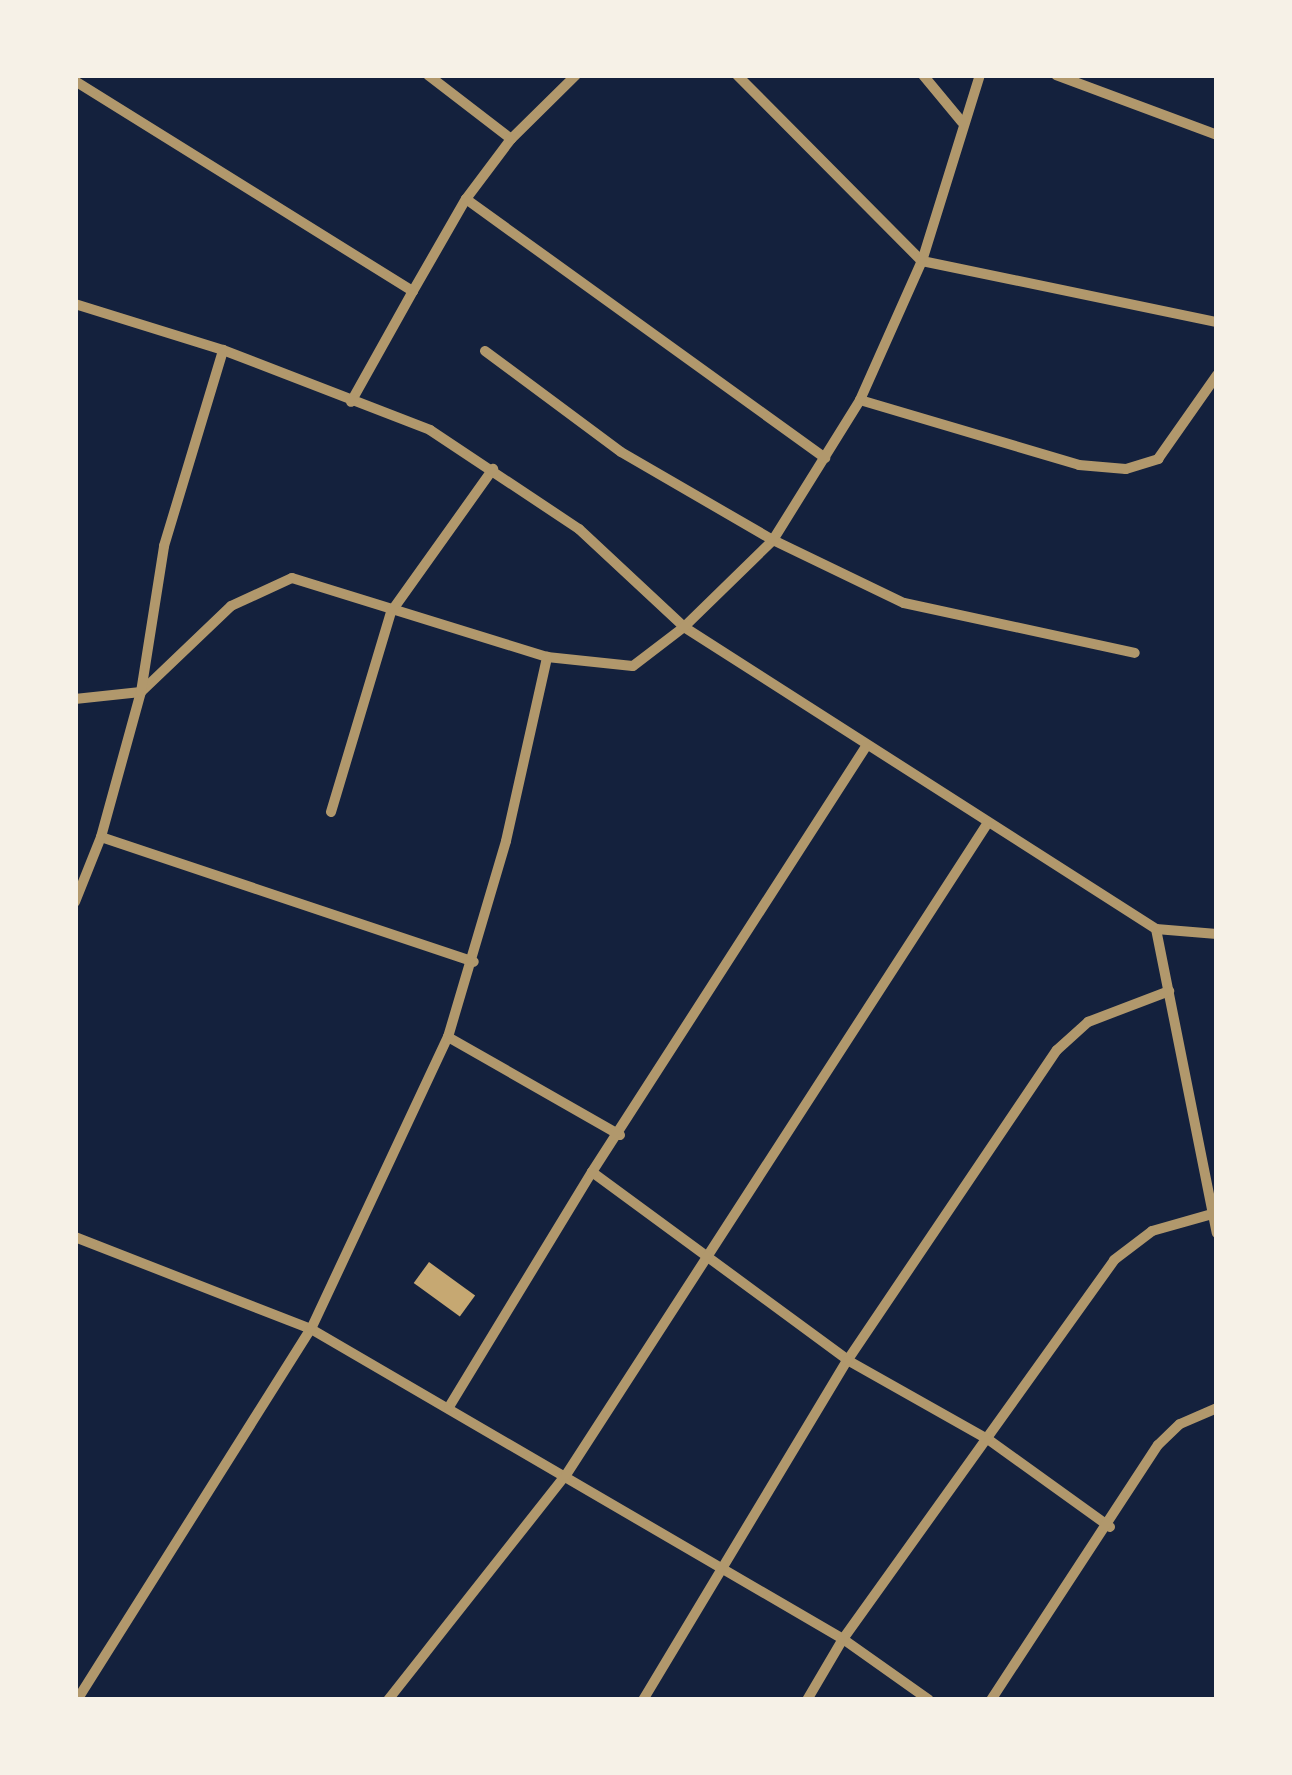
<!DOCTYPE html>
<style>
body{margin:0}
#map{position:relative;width:1292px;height:1775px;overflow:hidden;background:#14213d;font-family:"Titillium Web",sans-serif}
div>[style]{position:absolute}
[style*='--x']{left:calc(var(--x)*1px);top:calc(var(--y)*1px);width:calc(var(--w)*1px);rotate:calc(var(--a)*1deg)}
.building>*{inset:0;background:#c6a872;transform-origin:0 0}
.minor>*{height:10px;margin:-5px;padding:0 5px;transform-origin:5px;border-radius:5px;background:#b1986c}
span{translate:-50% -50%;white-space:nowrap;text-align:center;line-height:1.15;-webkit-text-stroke:8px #f6f1e7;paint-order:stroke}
.frame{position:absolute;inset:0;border:78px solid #f6f1e7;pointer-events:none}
</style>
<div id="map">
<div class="building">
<div style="left:429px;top:1262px;width:57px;height:26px;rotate:36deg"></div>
</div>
<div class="minor">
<div style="--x:428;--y:75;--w:105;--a:37.6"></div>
<div style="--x:576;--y:75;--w:91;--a:135.4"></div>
<div style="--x:511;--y:139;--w:75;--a:126.9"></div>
<div style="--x:466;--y:199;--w:443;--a:35.8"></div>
<div style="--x:737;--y:75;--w:262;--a:45.2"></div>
<div style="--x:922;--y:261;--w:301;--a:11.7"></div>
<div style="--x:923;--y:75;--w:61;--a:50.3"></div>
<div style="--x:1056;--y:75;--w:172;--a:20.4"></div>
<div style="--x:75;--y:81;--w:398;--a:31.9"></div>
<div style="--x:413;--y:291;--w:127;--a:119.2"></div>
<div style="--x:413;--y:291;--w:106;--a:-60.1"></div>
<div style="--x:75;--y:304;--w:155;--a:17.3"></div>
<div style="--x:223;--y:350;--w:222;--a:21.1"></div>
<div style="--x:430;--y:430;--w:179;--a:33.6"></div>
<div style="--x:579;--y:529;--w:144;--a:43"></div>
<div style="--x:684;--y:627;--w:560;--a:32.61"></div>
<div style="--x:1156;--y:929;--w:310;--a:78.7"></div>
<div style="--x:485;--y:351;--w:169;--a:36.6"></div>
<div style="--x:621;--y:452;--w:176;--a:30.1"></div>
<div style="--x:773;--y:540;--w:145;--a:25.7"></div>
<div style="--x:904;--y:603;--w:236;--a:12.2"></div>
<div style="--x:860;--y:400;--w:152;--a:-66"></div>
<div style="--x:922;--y:261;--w:195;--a:-72.7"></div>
<div style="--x:75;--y:699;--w:66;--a:-6.1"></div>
<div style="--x:141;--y:692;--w:124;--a:-43.7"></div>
<div style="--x:231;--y:606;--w:67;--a:-24.7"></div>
<div style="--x:292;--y:578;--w:267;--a:17.2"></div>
<div style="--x:547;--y:657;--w:86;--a:6"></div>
<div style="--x:633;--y:666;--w:64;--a:-37.4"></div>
<div style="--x:684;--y:627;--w:124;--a:-44.3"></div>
<div style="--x:773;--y:540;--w:165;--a:-58.1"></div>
<div style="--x:860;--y:400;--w:228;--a:16.5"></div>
<div style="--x:1079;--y:465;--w:47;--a:4.9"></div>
<div style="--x:1126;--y:469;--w:34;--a:-17"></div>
<div style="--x:1158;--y:459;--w:103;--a:-54.9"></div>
<div style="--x:865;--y:748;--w:504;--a:122.78"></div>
<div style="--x:592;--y:1172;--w:319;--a:36.3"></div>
<div style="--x:849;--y:1361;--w:161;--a:29.4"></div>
<div style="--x:989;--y:1440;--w:149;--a:35.7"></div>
<div style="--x:331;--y:812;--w:209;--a:-73.3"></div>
<div style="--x:391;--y:612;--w:176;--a:-54.5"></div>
<div style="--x:101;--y:837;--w:393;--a:18.5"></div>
<div style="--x:75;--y:902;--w:70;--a:-68.2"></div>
<div style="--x:101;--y:837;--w:150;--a:-74.6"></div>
<div style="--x:141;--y:692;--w:148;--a:-81"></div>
<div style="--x:164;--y:546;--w:205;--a:-73.2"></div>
<div style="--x:1156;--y:929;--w:61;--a:4.7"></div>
<div style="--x:448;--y:1037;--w:198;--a:29.7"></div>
<div style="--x:75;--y:1237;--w:253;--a:21.3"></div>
<div style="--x:311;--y:1329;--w:616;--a:30.23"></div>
<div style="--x:843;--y:1639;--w:105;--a:35.3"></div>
<div style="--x:449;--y:1407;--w:275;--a:-58.7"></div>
<div style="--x:77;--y:1700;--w:439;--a:-57.8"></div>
<div style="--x:311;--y:1329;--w:323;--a:-64.9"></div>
<div style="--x:448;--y:1037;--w:204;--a:-73.5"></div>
<div style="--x:506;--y:841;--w:189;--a:-77.4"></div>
<div style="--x:388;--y:1700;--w:287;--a:-51.7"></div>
<div style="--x:566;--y:1475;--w:775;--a:-57.11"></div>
<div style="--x:643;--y:1700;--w:396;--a:-59"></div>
<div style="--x:847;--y:1361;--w:375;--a:-56"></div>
<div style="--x:1057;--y:1050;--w:42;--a:-42.1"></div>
<div style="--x:1088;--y:1022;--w:87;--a:-20.9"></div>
<div style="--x:807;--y:1700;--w:71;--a:-59.5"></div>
<div style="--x:843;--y:1639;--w:466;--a:-54.4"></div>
<div style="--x:1114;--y:1260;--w:48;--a:-37.3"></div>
<div style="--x:1152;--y:1231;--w:62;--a:-15.8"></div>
<div style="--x:991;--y:1700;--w:305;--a:-56.8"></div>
<div style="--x:1158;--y:1445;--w:30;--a:-44"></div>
<div style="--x:1180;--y:1424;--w:40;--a:-23.4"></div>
</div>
<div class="frame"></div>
</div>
